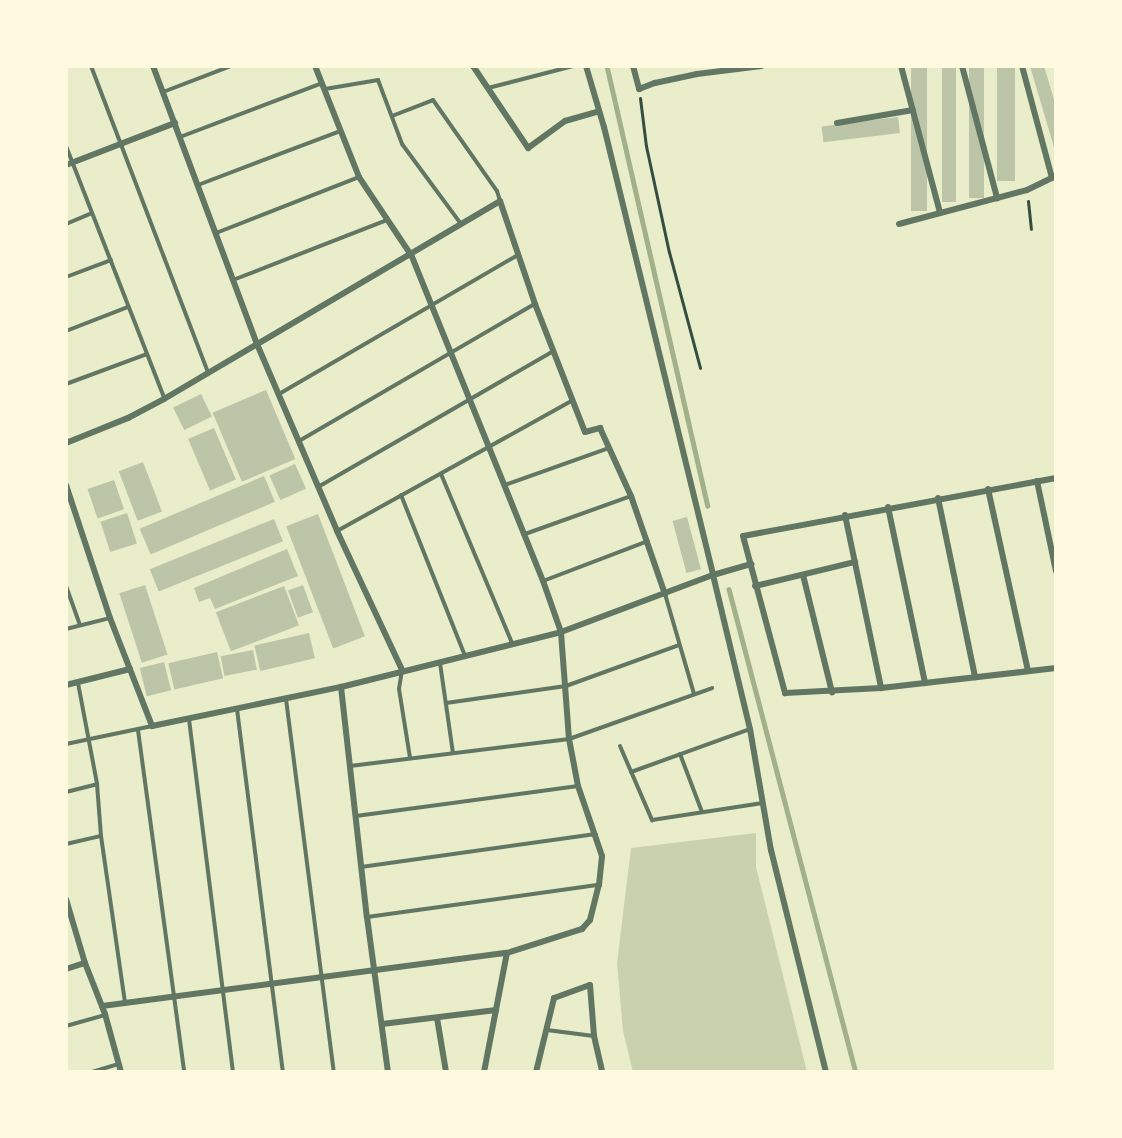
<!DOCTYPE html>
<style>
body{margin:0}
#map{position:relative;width:1122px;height:1138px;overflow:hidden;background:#e9edc9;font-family:"Roboto Serif",serif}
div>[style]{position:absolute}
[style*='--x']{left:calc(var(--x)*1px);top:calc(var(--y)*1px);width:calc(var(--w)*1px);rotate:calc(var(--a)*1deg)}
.green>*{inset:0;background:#cad2ad}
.stream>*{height:4.5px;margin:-2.25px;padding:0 2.25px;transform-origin:2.25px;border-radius:2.25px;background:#a3b18a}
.building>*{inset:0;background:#bcc5a7;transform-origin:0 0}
.path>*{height:3px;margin:-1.5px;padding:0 1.5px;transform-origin:1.5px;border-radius:1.5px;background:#344e41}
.service>*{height:4px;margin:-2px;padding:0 2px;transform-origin:2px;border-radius:2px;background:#617663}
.minor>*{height:6px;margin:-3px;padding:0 3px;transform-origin:3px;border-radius:3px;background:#617663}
span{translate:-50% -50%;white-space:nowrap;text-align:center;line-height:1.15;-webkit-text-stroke:6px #fefae0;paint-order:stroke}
.frame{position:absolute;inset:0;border:68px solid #fefae0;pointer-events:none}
</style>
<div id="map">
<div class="green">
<div style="clip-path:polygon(756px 833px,756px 867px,807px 1072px,633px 1072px,623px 1031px,617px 963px,631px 848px)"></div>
</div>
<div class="stream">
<div style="--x:607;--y:66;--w:451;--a:77.1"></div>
<div style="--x:729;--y:589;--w:499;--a:75.3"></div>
</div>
<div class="building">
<div style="left:911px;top:66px;width:16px;height:145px"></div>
<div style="left:942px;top:66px;width:14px;height:136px"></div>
<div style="left:969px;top:66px;width:15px;height:132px"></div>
<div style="left:997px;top:66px;width:18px;height:115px"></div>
<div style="clip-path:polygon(1030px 66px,1044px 66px,1056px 106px,1056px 154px)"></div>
<div style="left:898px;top:117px;width:16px;height:77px;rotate:83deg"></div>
<div style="left:266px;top:390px;width:75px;height:58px;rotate:67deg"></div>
<div style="left:201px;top:394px;width:25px;height:31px;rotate:64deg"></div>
<div style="left:214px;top:428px;width:56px;height:28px;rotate:67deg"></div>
<div style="left:143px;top:462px;width:53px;height:26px;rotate:69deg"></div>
<div style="left:295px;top:464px;width:27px;height:28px;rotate:66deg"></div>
<div style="left:264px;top:476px;width:28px;height:135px;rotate:67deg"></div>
<div style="left:114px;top:480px;width:31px;height:28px;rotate:71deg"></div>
<div style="left:127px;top:513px;width:32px;height:28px;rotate:72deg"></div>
<div style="left:318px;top:514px;width:131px;height:34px;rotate:69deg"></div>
<div style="left:687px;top:517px;width:54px;height:15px;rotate:75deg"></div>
<div style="left:274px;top:519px;width:24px;height:134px;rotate:68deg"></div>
<div style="clip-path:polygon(287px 549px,298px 576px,215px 609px,210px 598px,199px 602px,194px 588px)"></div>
<div style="left:145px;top:585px;width:73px;height:27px;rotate:72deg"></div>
<div style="left:303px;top:585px;width:29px;height:16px;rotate:70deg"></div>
<div style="left:284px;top:586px;width:42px;height:73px;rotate:69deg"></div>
<div style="left:309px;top:633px;width:26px;height:56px;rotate:77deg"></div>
<div style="left:253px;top:650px;width:20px;height:33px;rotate:79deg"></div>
<div style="left:217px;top:652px;width:27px;height:50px;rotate:77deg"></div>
<div style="left:164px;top:662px;width:29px;height:25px;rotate:76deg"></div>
</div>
<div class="path">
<div style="--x:640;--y:98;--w:48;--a:82.9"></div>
<div style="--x:646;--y:146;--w:108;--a:77.8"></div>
<div style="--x:669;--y:252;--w:120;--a:75"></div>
<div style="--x:1028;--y:201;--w:28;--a:84"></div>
</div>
<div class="service">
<div style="--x:91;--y:66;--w:329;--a:69.1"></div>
<div style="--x:488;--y:88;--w:88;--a:-14.5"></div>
<div style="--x:325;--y:89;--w:54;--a:-9.6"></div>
<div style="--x:378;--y:80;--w:68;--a:69.4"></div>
<div style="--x:402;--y:144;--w:99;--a:53.6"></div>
<div style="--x:163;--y:92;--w:73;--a:-20.9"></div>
<div style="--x:392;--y:116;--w:44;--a:-21.3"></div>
<div style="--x:433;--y:100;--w:111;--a:54.9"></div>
<div style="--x:497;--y:191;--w:10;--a:73"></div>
<div style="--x:180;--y:137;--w:152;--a:-20.8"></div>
<div style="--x:66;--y:146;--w:270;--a:68.7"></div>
<div style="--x:198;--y:185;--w:152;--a:-20.8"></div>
<div style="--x:66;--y:224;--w:28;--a:-23"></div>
<div style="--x:216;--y:233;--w:154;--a:-21.4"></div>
<div style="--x:66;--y:277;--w:48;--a:-20.7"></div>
<div style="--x:233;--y:280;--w:165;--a:-21.3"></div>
<div style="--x:66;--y:331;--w:66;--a:-21.2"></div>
<div style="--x:66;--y:384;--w:86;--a:-20.3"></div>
<div style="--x:279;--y:394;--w:276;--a:-30.2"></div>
<div style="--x:299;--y:441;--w:272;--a:-30.2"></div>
<div style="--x:441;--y:474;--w:183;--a:67.2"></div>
<div style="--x:505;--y:485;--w:110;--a:-19.6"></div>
<div style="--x:318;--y:487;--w:272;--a:-30"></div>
<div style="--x:401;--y:495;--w:173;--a:68.3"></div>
<div style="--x:337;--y:531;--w:270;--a:-29"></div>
<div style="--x:525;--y:534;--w:113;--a:-19.7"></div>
<div style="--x:543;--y:581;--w:112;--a:-20.9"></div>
<div style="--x:66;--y:586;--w:41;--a:70.3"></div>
<div style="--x:665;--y:594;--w:104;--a:73.8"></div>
<div style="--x:66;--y:629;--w:45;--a:-14"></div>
<div style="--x:440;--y:663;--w:91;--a:81.8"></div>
<div style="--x:402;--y:670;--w:19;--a:99"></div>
<div style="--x:399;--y:689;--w:70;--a:80.9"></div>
<div style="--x:78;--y:683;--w:103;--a:79.3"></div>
<div style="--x:97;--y:784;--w:52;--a:85.6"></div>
<div style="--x:101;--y:836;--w:168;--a:81.8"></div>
<div style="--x:286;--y:699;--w:376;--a:82.7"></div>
<div style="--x:446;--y:703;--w:121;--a:-8.1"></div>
<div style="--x:566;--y:686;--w:120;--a:-19.9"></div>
<div style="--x:237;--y:709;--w:366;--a:82.8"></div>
<div style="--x:189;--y:719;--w:356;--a:82.9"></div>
<div style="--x:138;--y:730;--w:345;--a:82.3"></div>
<div style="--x:66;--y:744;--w:88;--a:-11.8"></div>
<div style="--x:620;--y:746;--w:81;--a:66.6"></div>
<div style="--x:652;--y:820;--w:112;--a:-8.7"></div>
<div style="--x:680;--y:754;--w:62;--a:69.2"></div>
<div style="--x:350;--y:766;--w:221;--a:-7"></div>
<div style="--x:569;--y:739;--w:152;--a:-19.6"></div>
<div style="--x:631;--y:772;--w:127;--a:-19.9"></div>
<div style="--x:66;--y:792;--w:32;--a:-14"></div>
<div style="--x:356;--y:816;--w:224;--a:-7.7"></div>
<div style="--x:66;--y:844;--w:36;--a:-13"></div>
<div style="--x:361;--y:867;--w:237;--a:-8"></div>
<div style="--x:367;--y:917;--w:234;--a:-7.9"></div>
<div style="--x:66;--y:1026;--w:41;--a:-15.8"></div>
<div style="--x:547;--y:1030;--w:47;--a:7.3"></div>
<div style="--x:92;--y:1072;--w:28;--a:-17"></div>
</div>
<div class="minor">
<div style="--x:153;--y:66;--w:297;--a:69.5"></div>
<div style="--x:257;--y:344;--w:203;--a:66.8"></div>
<div style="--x:337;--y:531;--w:153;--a:64.9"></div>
<div style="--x:473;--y:66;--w:99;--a:56.1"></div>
<div style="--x:528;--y:148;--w:46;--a:-36.1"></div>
<div style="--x:565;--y:121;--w:35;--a:-16"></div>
<div style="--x:586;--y:66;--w:64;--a:73.6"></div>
<div style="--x:604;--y:127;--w:461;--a:76.3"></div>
<div style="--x:713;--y:575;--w:158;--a:76.5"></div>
<div style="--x:750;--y:729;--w:123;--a:80.2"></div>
<div style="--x:771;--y:850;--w:229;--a:76.1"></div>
<div style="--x:633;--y:66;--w:24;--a:75"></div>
<div style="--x:639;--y:89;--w:17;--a:-21"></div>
<div style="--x:655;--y:83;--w:43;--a:-12.1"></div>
<div style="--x:697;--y:74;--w:65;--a:-7"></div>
<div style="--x:901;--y:66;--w:152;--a:75.1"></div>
<div style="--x:962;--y:66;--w:137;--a:75.1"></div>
<div style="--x:1022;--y:66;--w:116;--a:75"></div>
<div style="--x:837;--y:123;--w:77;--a:-9.7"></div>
<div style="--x:66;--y:165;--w:117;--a:-21.1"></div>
<div style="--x:899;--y:224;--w:132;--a:-14.9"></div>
<div style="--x:1027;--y:190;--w:32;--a:-26"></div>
<div style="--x:66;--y:443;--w:67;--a:-22"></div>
<div style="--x:128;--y:418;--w:41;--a:-27.8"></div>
<div style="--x:164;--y:399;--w:390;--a:-30.5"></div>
<div style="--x:500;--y:201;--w:109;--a:71.2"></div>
<div style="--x:535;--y:304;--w:137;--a:68.7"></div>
<div style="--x:585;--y:432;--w:16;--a:-15"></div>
<div style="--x:600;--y:428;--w:75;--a:65.5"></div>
<div style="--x:631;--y:496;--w:104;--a:70.9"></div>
<div style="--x:1056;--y:478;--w:318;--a:169.5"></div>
<div style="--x:743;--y:536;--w:163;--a:75"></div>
<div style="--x:785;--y:693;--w:96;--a:-3"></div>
<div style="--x:881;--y:688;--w:176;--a:-6.5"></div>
<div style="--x:1037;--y:481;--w:92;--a:78.1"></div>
<div style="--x:66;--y:485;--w:140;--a:71.7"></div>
<div style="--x:110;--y:618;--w:116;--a:68.7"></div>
<div style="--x:152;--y:726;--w:193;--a:-11.7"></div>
<div style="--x:341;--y:687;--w:227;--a:-14"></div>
<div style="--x:561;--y:632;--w:162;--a:-20.6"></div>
<div style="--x:713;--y:575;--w:40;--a:-16"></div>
<div style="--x:988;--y:489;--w:186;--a:77.6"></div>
<div style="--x:938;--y:498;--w:183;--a:78.3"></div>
<div style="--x:888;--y:507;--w:180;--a:78.1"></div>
<div style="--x:845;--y:515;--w:177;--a:78.2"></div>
<div style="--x:803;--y:575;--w:121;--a:76.1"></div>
<div style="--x:755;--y:586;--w:103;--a:-13.5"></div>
<div style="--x:66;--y:685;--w:66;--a:-14"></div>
<div style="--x:341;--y:687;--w:231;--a:83.6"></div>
<div style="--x:367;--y:917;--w:156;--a:82.3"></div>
<div style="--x:66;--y:899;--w:67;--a:73.5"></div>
<div style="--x:85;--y:963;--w:55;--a:68.6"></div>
<div style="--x:105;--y:1014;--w:60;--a:74.6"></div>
<div style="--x:66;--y:969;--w:20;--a:-18"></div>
<div style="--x:102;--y:1006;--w:408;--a:-7.5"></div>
<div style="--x:507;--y:953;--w:79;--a:-17.7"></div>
<div style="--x:582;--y:929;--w:12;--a:-48"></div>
<div style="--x:590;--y:920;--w:36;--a:-76"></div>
<div style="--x:599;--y:885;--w:29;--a:-84"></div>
<div style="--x:602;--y:856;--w:74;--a:-108.9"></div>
<div style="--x:578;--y:786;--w:48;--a:-100.8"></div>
<div style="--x:569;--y:739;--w:107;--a:-94.3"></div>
<div style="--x:561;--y:632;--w:54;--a:-109.4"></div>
<div style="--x:543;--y:581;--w:352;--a:-112"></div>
<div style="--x:411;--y:255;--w:94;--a:-123.7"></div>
<div style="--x:359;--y:177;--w:119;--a:-111.6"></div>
<div style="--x:437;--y:1018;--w:55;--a:80.5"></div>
<div style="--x:382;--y:1024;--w:115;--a:-7"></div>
<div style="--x:484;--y:1072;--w:121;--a:-79.1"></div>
<div style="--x:536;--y:1072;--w:76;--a:-76.3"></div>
<div style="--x:554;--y:998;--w:38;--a:-20"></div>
<div style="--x:590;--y:985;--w:51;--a:85.5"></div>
<div style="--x:594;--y:1036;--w:37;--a:77"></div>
</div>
<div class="frame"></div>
</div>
